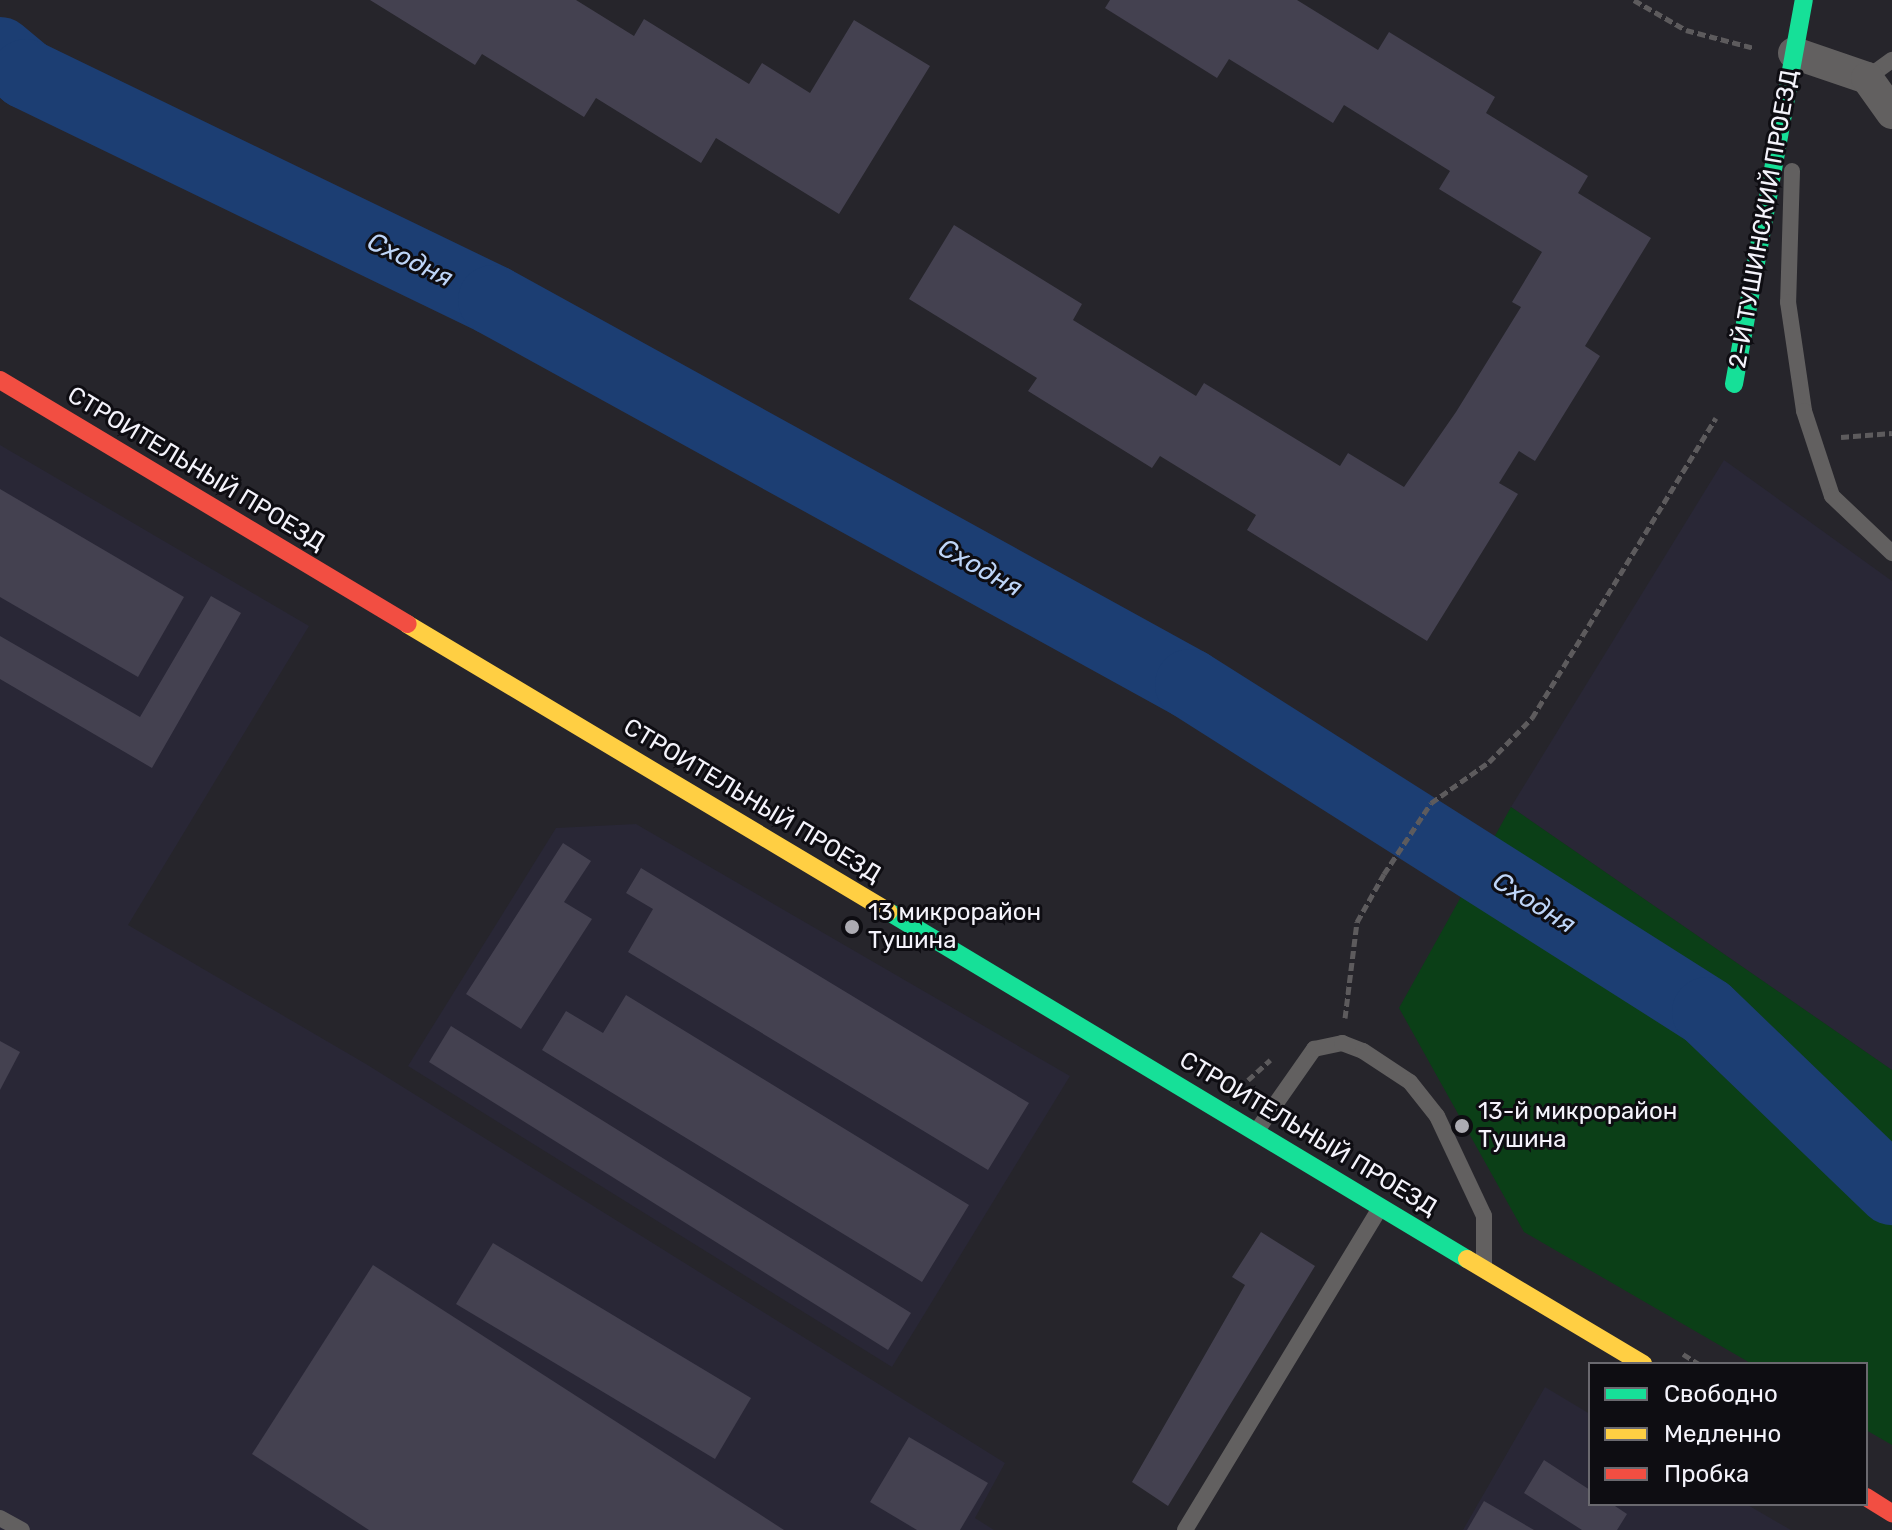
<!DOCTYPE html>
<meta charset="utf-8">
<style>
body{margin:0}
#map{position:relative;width:1892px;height:1530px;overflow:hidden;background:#26252b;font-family:Rubik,sans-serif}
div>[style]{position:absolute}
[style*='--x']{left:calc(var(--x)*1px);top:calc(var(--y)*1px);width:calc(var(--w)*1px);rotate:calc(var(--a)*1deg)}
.built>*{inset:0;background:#292736}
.green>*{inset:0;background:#0b3f17}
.river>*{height:70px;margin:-35px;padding:0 35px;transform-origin:35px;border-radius:35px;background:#1c3e73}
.building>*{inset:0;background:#444150}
.path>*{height:5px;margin-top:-2.5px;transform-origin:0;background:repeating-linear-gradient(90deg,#5d5b5d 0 8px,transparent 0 12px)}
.lane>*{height:16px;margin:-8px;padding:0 8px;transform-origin:8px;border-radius:8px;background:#626060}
.street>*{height:32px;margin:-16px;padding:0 16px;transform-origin:16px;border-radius:16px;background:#626060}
.fast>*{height:18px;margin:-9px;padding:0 9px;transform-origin:9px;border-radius:9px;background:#16e098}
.slow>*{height:18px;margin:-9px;padding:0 9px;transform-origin:9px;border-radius:9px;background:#ffcf43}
.jam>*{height:18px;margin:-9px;padding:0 9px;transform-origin:9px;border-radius:9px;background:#f24e42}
.dots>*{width:22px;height:22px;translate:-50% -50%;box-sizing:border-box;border:4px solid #0e0d12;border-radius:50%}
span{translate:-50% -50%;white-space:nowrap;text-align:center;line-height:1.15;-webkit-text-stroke:6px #0e0d12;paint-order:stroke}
.street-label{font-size:24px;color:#f4f3fb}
.poi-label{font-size:24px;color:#f4f3fb}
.left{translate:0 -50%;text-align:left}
.water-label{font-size:26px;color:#bed5f8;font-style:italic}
.legend{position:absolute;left:1588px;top:1362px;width:280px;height:144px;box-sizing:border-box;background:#0e0d12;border:2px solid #6a696f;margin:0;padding:10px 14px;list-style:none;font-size:24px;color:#f4f3fb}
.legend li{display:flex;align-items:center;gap:16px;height:40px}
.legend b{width:40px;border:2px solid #6a696f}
</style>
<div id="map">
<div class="built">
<div style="clip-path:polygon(0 445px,309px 626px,128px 925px,366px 1064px,1005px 1463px,975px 1518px,994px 1530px,0 1530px)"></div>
<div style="clip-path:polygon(1724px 460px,1892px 581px,1892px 1070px,1511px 807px)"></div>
<div style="clip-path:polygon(636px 824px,1070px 1076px,892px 1367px,408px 1066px,556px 828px)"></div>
<div style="clip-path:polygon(1545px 1387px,1590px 1414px,1590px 1504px,1746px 1504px,1791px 1530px,1463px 1530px)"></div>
</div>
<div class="green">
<div style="clip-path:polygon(1511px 807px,1892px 1070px,1892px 1445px,1866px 1430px,1866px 1364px,1752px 1364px,1524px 1232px,1399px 1008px)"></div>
</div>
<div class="river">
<div style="--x:0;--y:52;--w:34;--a:40"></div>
<div style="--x:26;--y:74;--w:519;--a:25.82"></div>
<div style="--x:493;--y:300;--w:796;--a:28.85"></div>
<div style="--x:1190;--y:684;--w:612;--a:32.39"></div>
<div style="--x:1707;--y:1012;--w:257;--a:43.9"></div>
</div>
<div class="building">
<div style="clip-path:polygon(370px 0,576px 0,634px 36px,644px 19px,749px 84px,762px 63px,810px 93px,854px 20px,930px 66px,839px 214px,716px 138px,701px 163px,596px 98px,584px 117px,482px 54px,475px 65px)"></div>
<div style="clip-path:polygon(1110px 0,1297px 0,1378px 50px,1389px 32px,1495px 97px,1486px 113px,1588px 176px,1578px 193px,1651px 238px,1585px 346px,1600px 356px,1535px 461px,1519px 451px,1499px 483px,1518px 494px,1427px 641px,1247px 530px,1256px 515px,1160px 456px,1152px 468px,1028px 391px,1037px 378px,909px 299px,954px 225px,1082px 304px,1073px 320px,1196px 396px,1204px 383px,1340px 466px,1348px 453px,1404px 487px,1456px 412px,1521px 307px,1512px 302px,1542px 252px,1439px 189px,1450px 171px,1344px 105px,1333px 123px,1229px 59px,1217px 78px,1105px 8px)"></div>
<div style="clip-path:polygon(0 489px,184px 597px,138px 677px,0 597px)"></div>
<div style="clip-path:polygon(211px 596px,241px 613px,152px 768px,0 679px,0 636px,140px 717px)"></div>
<div style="clip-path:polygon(563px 843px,591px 861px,564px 902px,592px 919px,521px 1029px,466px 994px)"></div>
<div style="clip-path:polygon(641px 868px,1029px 1103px,988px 1170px,628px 952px,653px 909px,626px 893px)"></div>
<div style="clip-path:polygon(626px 995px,969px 1205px,922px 1282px,542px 1050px,566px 1011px,603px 1033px)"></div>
<div style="clip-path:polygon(451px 1026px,911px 1313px,888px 1350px,429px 1062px)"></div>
<div style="clip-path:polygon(0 1041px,20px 1052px,0 1090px)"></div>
<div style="clip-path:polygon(1261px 1232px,1315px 1266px,1168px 1506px,1132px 1482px,1245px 1285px,1232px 1277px)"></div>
<div style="clip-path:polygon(493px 1243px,751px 1398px,715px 1459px,456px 1304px)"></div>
<div style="clip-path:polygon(373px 1265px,784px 1530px,369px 1530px,252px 1454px)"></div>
<div style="clip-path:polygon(909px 1437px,988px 1483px,960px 1530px,917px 1530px,870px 1502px)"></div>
<div style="clip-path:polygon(1544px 1460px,1590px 1490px,1590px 1504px,1612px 1504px,1627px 1514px,1617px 1530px,1582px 1530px,1524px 1493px)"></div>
<div style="clip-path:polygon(1484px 1501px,1534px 1530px,1467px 1530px)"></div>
</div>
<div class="path">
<div style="--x:1634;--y:0;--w:60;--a:30"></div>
<div style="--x:1686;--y:30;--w:70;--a:14.8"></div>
<div style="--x:1841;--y:437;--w:51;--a:-4.5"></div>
<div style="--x:1345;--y:1018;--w:97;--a:-82.9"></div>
<div style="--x:1357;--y:922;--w:55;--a:-60.6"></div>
<div style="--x:1384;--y:874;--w:85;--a:-56.5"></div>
<div style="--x:1431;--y:803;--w:71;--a:-35.3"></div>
<div style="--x:1489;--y:762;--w:62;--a:-45.7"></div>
<div style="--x:1532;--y:718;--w:352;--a:-58.5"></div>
<div style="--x:1248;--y:1080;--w:30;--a:-42"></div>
<div style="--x:1683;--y:1354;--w:19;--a:32"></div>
</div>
<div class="lane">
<div style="--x:1867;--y:78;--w:31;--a:-36"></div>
<div style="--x:1792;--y:171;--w:131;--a:91.7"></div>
<div style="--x:1788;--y:302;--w:110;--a:81.6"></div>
<div style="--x:1804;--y:411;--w:89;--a:71.8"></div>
<div style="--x:1832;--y:496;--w:83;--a:43.5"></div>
<div style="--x:1258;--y:1129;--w:98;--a:-55"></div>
<div style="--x:1314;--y:1049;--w:29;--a:-12"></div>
<div style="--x:1342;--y:1043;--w:22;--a:21"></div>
<div style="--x:1363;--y:1051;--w:56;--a:33.4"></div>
<div style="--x:1410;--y:1082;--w:43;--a:51.5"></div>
<div style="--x:1437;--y:1116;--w:110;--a:64.8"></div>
<div style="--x:1484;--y:1216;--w:49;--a:90"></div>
<div style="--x:0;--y:1518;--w:25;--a:29"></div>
<div style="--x:1185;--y:1530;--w:376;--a:-58.8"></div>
</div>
<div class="street">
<div style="--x:1794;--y:53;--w:77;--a:18.9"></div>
<div style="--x:1867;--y:78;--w:43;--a:54.5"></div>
</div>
<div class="fast">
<div style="--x:1734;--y:384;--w:390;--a:-79.7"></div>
<div style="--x:889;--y:912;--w:674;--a:30.98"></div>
</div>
<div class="slow">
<div style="--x:407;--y:624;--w:561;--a:30.86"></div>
<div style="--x:1467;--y:1259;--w:205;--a:30.8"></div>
</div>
<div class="jam">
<div style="--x:0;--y:380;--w:475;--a:30.9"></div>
<div style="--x:1866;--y:1497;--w:31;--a:32"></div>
</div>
<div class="dots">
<div style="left:852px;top:927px;background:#acabb2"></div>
<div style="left:1462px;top:1126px;background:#acabb2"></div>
</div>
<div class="street-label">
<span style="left:1764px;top:219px;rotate:-80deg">2-Й ТУШИНСКИЙ ПРОЕЗД</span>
<span style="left:196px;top:469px;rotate:31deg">СТРОИТЕЛЬНЫЙ ПРОЕЗД</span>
<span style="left:752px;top:801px;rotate:31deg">СТРОИТЕЛЬНЫЙ ПРОЕЗД</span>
<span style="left:1308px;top:1134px;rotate:31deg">СТРОИТЕЛЬНЫЙ ПРОЕЗД</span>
</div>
<div class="poi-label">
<span class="left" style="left:868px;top:927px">13 микрорайон<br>Тушина</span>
<span class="left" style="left:1478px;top:1126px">13-й микрорайон<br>Тушина</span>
</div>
<div class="water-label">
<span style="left:410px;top:260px;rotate:26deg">Сходня</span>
<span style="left:980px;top:568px;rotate:29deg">Сходня</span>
<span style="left:1534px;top:903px;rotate:32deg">Сходня</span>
</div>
<ul class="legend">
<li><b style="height:10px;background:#16e098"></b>Свободно</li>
<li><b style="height:10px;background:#ffcf43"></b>Медленно</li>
<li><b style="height:10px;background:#f24e42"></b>Пробка</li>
</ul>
</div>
